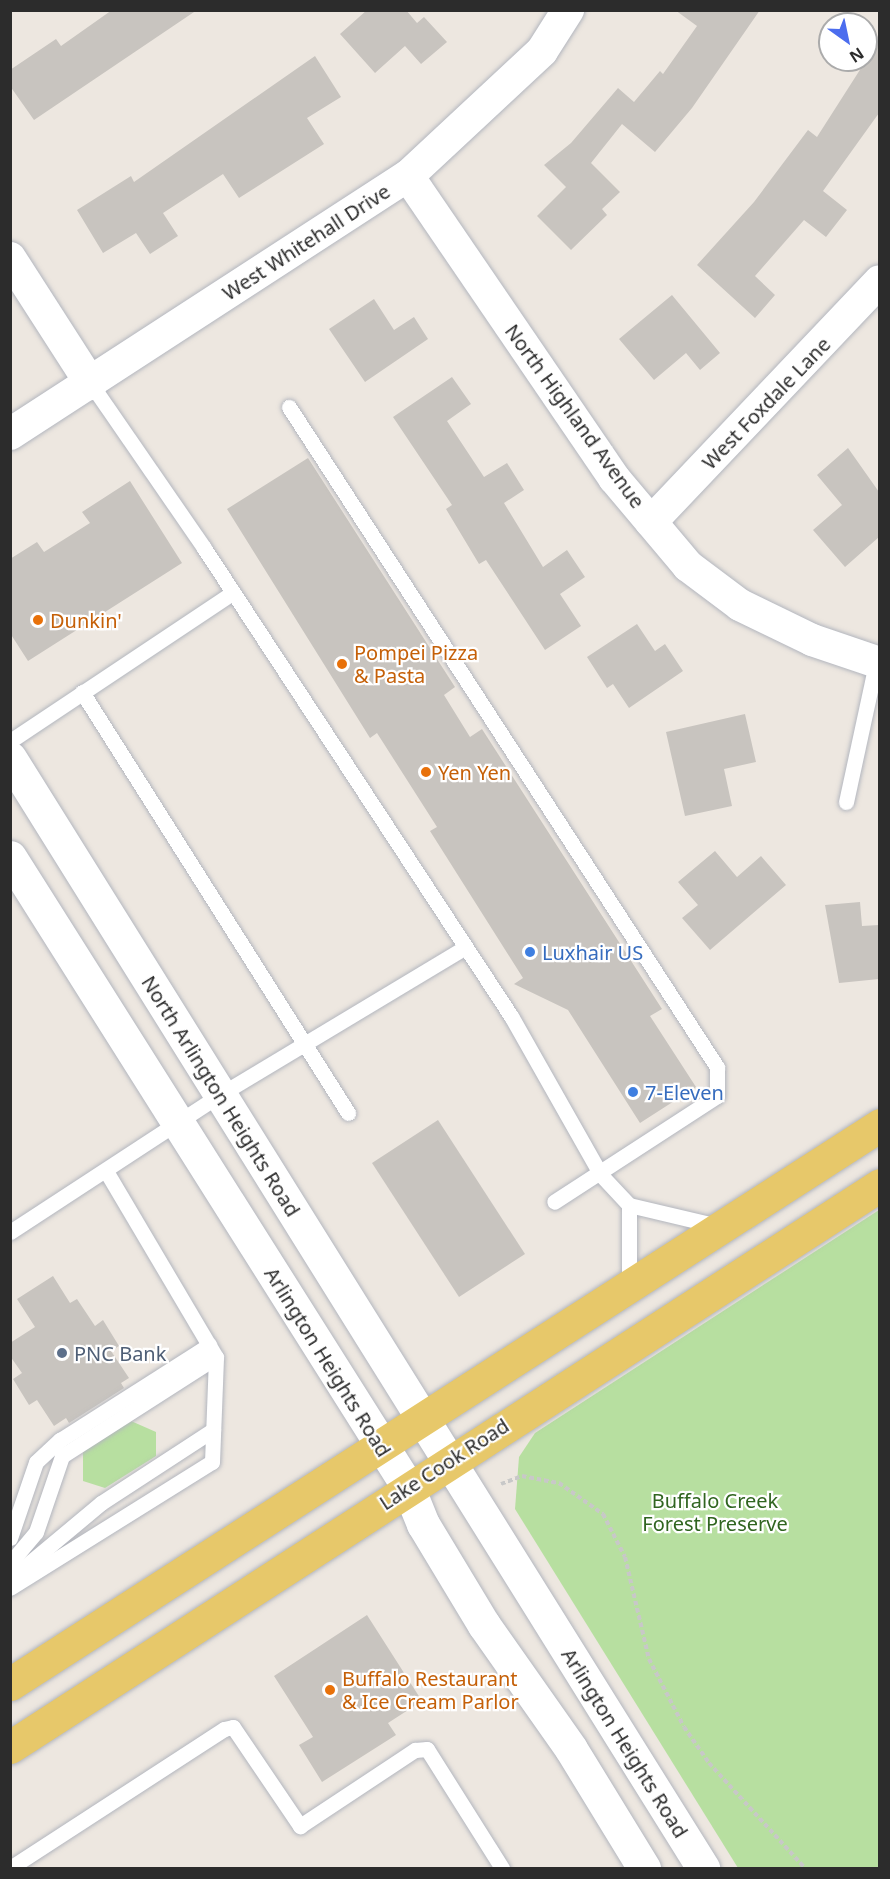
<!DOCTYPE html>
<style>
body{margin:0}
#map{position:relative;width:890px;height:1879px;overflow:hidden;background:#ede7e0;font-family:"Noto Sans",sans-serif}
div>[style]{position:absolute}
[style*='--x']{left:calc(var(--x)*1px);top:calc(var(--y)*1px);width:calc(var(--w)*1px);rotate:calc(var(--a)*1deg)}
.green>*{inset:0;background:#b7dfa0}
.building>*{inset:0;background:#c8c4bf}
.path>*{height:4px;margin-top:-2px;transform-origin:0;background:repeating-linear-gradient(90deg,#c8c8c8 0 4.5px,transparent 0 7.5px)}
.roads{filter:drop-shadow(0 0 2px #b3b6be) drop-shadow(0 0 2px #b3b6be)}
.lane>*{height:15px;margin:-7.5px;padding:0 7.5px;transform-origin:7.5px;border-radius:7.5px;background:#fff}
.street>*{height:32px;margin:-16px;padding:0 16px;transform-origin:16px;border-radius:16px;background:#fff}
.secondary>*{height:33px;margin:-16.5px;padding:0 16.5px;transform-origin:16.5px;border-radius:16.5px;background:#fff}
.primary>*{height:33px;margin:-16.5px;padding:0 16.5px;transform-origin:16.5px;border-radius:16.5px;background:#e7c86a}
.dots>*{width:16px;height:16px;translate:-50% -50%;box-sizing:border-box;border:3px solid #fff;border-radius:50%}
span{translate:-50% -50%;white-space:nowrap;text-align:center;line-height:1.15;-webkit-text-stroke:4.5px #fff;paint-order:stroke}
.street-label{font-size:20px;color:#2c2c2c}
.food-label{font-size:20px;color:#c56008}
.left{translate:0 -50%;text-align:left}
.shop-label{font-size:20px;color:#366cbe}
.service-label{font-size:20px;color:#4e5e75}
.park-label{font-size:20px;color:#306520}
.frame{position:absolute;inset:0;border:12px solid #2c2c2c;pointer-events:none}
.north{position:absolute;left:818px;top:12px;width:60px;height:60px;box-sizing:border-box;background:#fff;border:2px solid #ababab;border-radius:50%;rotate:147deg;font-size:16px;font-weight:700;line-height:24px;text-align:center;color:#2c2c2c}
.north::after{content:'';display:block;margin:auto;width:21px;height:27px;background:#4c6dee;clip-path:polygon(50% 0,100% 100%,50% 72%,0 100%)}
</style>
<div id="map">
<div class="green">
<div style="clip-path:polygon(879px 1210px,879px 1868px,738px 1868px,515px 1509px,519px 1457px,535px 1433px)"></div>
<div style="clip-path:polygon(131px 1421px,156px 1432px,156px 1456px,105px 1488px,83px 1481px,83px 1452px)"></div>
</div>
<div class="building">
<div style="clip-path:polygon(112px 10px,197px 10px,34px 120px,10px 86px,10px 70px,56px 39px,61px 46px)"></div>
<div style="clip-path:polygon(367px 10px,406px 10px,417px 23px,424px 17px,447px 42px,421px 64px,405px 46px,375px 73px,340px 34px)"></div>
<div style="clip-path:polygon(675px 10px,760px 10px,692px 108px,655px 152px,622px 124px,591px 163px,620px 192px,602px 209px,607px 215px,571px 250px,537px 216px,566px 187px,544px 165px,571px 143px,618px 88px,634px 102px,660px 71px,663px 74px,697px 26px)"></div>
<div style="clip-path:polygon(879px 40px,879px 113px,823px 191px,847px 210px,826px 237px,804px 220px,755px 276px,775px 295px,755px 318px,697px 265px,754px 202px,808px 130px,817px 137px)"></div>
<div style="clip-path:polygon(315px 56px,341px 97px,307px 118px,324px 144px,239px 198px,223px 174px,163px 213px,178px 236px,150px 254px,136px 233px,103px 253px,77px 210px,131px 176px,134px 182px)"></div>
<div style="clip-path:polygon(672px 295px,720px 353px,700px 370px,686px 353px,654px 380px,619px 339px)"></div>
<div style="clip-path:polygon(374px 299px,394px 330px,414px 317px,428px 339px,365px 382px,329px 329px)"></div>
<div style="clip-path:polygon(452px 377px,471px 404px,447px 421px,484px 477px,507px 463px,524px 490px,504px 503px,543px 567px,567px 550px,585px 577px,560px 594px,581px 626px,545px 650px,486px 560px,479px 564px,446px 509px,452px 505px,393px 417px)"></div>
<div style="clip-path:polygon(848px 448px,879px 492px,879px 537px,845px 567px,813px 530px,842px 505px,817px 475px)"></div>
<div style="clip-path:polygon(308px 458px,455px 687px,444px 695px,470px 737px,482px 729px,662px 1009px,650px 1016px,696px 1087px,640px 1123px,568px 1010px,514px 984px,523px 978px,430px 831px,437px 827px,377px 733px,370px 738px,227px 509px)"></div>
<div style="clip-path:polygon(130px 481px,182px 563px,28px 661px,10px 633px,10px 559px,37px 542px,44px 552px,90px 523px,82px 512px)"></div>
<div style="clip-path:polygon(637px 624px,655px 651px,665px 644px,683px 671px,629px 708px,613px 684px,607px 688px,587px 657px)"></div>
<div style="clip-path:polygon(745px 714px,756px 762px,724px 769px,732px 806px,685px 816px,666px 732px)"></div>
<div style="clip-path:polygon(715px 851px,737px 877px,761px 856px,786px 885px,710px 950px,682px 918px,698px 905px,678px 882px)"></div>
<div style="clip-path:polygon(860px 902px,862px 926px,879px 925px,879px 979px,839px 983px,825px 905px)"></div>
<div style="clip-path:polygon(438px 1120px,525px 1254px,459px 1297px,372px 1163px)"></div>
<div style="clip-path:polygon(53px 1276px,70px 1303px,77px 1299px,95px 1326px,103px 1320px,119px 1346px,111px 1351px,129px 1378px,121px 1383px,124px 1388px,69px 1423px,66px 1418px,54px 1426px,37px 1400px,29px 1405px,13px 1379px,22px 1373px,10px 1356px,10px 1343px,35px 1327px,17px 1299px)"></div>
<div style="clip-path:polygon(367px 1615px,422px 1701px,388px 1723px,396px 1735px,322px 1782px,299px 1745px,313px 1737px,274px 1676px)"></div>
</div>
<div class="path">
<div style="--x:501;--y:1484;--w:22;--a:-21"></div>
<div style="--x:522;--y:1476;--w:38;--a:11"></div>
<div style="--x:559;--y:1483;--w:54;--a:35.2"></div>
<div style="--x:603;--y:1514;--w:48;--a:62.9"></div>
<div style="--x:625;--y:1557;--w:105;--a:76.8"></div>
<div style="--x:649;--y:1659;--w:76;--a:62.8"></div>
<div style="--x:684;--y:1727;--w:44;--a:55.2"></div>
<div style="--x:709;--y:1763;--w:142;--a:47.6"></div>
</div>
<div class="roads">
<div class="lane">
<div style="--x:91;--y:384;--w:199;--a:55.4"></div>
<div style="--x:204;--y:548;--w:560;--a:56.74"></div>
<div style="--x:511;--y:1016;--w:183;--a:60.5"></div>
<div style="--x:601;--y:1175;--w:41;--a:47"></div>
<div style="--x:629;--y:1205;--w:91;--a:13.3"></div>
<div style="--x:289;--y:407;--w:787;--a:57.04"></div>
<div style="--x:717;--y:1067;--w:29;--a:90"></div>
<div style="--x:717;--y:1096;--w:194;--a:147"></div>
<div style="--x:82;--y:692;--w:498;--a:57.7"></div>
<div style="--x:10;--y:741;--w:268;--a:-33.7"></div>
<div style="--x:846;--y:802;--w:142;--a:-77.8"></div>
<div style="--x:629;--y:1205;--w:81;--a:90"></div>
<div style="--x:10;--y:1232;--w:252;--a:-33.2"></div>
<div style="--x:221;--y:1094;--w:283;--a:-31"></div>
<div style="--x:10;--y:1538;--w:80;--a:-71.1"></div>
<div style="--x:36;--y:1462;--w:33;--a:-43"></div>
<div style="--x:60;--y:1440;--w:177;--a:-32.5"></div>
<div style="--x:10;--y:1563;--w:40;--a:-50"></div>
<div style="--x:36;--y:1532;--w:80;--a:-71.1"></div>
<div style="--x:62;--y:1456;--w:183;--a:-32.7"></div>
<div style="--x:10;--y:1579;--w:119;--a:-39.9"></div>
<div style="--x:101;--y:1503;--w:134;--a:-33.1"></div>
<div style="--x:10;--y:1588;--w:238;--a:-32"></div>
<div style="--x:212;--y:1462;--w:105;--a:-87.8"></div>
<div style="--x:216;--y:1357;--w:216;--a:-120.6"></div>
<div style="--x:10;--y:1868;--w:255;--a:-33"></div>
<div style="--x:224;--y:1729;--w:9;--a:-13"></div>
<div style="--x:233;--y:1727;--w:120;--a:55.9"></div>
<div style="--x:300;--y:1826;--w:138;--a:-33.5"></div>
<div style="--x:415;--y:1750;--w:12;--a:-5"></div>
<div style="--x:427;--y:1749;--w:141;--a:57.8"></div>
</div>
<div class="street">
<div style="--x:408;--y:176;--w:366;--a:55.7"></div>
<div style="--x:614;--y:478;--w:115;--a:49.9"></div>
<div style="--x:688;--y:566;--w:65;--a:36.9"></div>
<div style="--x:740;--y:605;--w:80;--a:25.9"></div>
<div style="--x:812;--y:640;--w:72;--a:18.7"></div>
<div style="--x:10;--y:258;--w:150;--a:57.3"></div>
<div style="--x:10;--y:434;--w:474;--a:-33"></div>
<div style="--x:408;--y:176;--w:183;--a:-43"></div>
<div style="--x:542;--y:51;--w:49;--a:-57.6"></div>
<div style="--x:651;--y:522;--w:332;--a:-46.5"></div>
</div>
<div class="secondary">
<div style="--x:10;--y:758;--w:1309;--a:58.02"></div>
<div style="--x:10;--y:857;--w:745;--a:57.72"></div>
<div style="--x:408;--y:1487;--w:40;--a:68"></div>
<div style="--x:423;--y:1524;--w:118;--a:58.9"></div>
<div style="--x:484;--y:1625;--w:151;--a:54.9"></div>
<div style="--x:571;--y:1749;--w:140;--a:58.5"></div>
</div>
<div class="primary">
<div style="--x:10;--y:1684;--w:1034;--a:-32.72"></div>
<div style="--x:10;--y:1747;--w:1036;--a:-32.86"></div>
</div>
</div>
<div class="dots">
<div style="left:38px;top:620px;background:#e8710a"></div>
<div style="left:342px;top:664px;background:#e8710a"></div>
<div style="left:426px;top:772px;background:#e8710a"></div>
<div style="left:530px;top:952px;background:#3f7fe0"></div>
<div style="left:633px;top:1092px;background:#3f7fe0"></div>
<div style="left:62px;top:1353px;background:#5c6f8a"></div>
<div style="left:330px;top:1690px;background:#e8710a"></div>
</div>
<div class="street-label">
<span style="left:306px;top:242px;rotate:-33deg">West Whitehall Drive</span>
<span style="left:766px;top:403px;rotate:-46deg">West Foxdale Lane</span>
<span style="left:575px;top:416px;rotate:54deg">North Highland Avenue</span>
<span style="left:221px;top:1096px;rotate:58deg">North Arlington Heights Road</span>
<span style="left:328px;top:1362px;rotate:58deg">Arlington Heights Road</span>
<span style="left:444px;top:1464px;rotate:-33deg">Lake Cook Road</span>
<span style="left:625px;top:1743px;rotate:58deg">Arlington Heights Road</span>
</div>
<div class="food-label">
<span class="left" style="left:50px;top:620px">Dunkin'</span>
<span class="left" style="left:354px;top:664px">Pompei Pizza<br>&amp; Pasta</span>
<span class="left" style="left:438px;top:772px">Yen Yen</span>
<span class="left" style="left:342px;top:1690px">Buffalo Restaurant<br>&amp; Ice Cream Parlor</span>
</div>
<div class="shop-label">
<span class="left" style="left:542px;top:952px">Luxhair US</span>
<span class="left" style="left:645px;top:1092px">7-Eleven</span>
</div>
<div class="service-label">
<span class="left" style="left:74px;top:1353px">PNC Bank</span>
</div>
<div class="park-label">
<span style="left:715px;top:1512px">Buffalo Creek<br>Forest Preserve</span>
</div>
<div class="frame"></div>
<div class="north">N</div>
</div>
